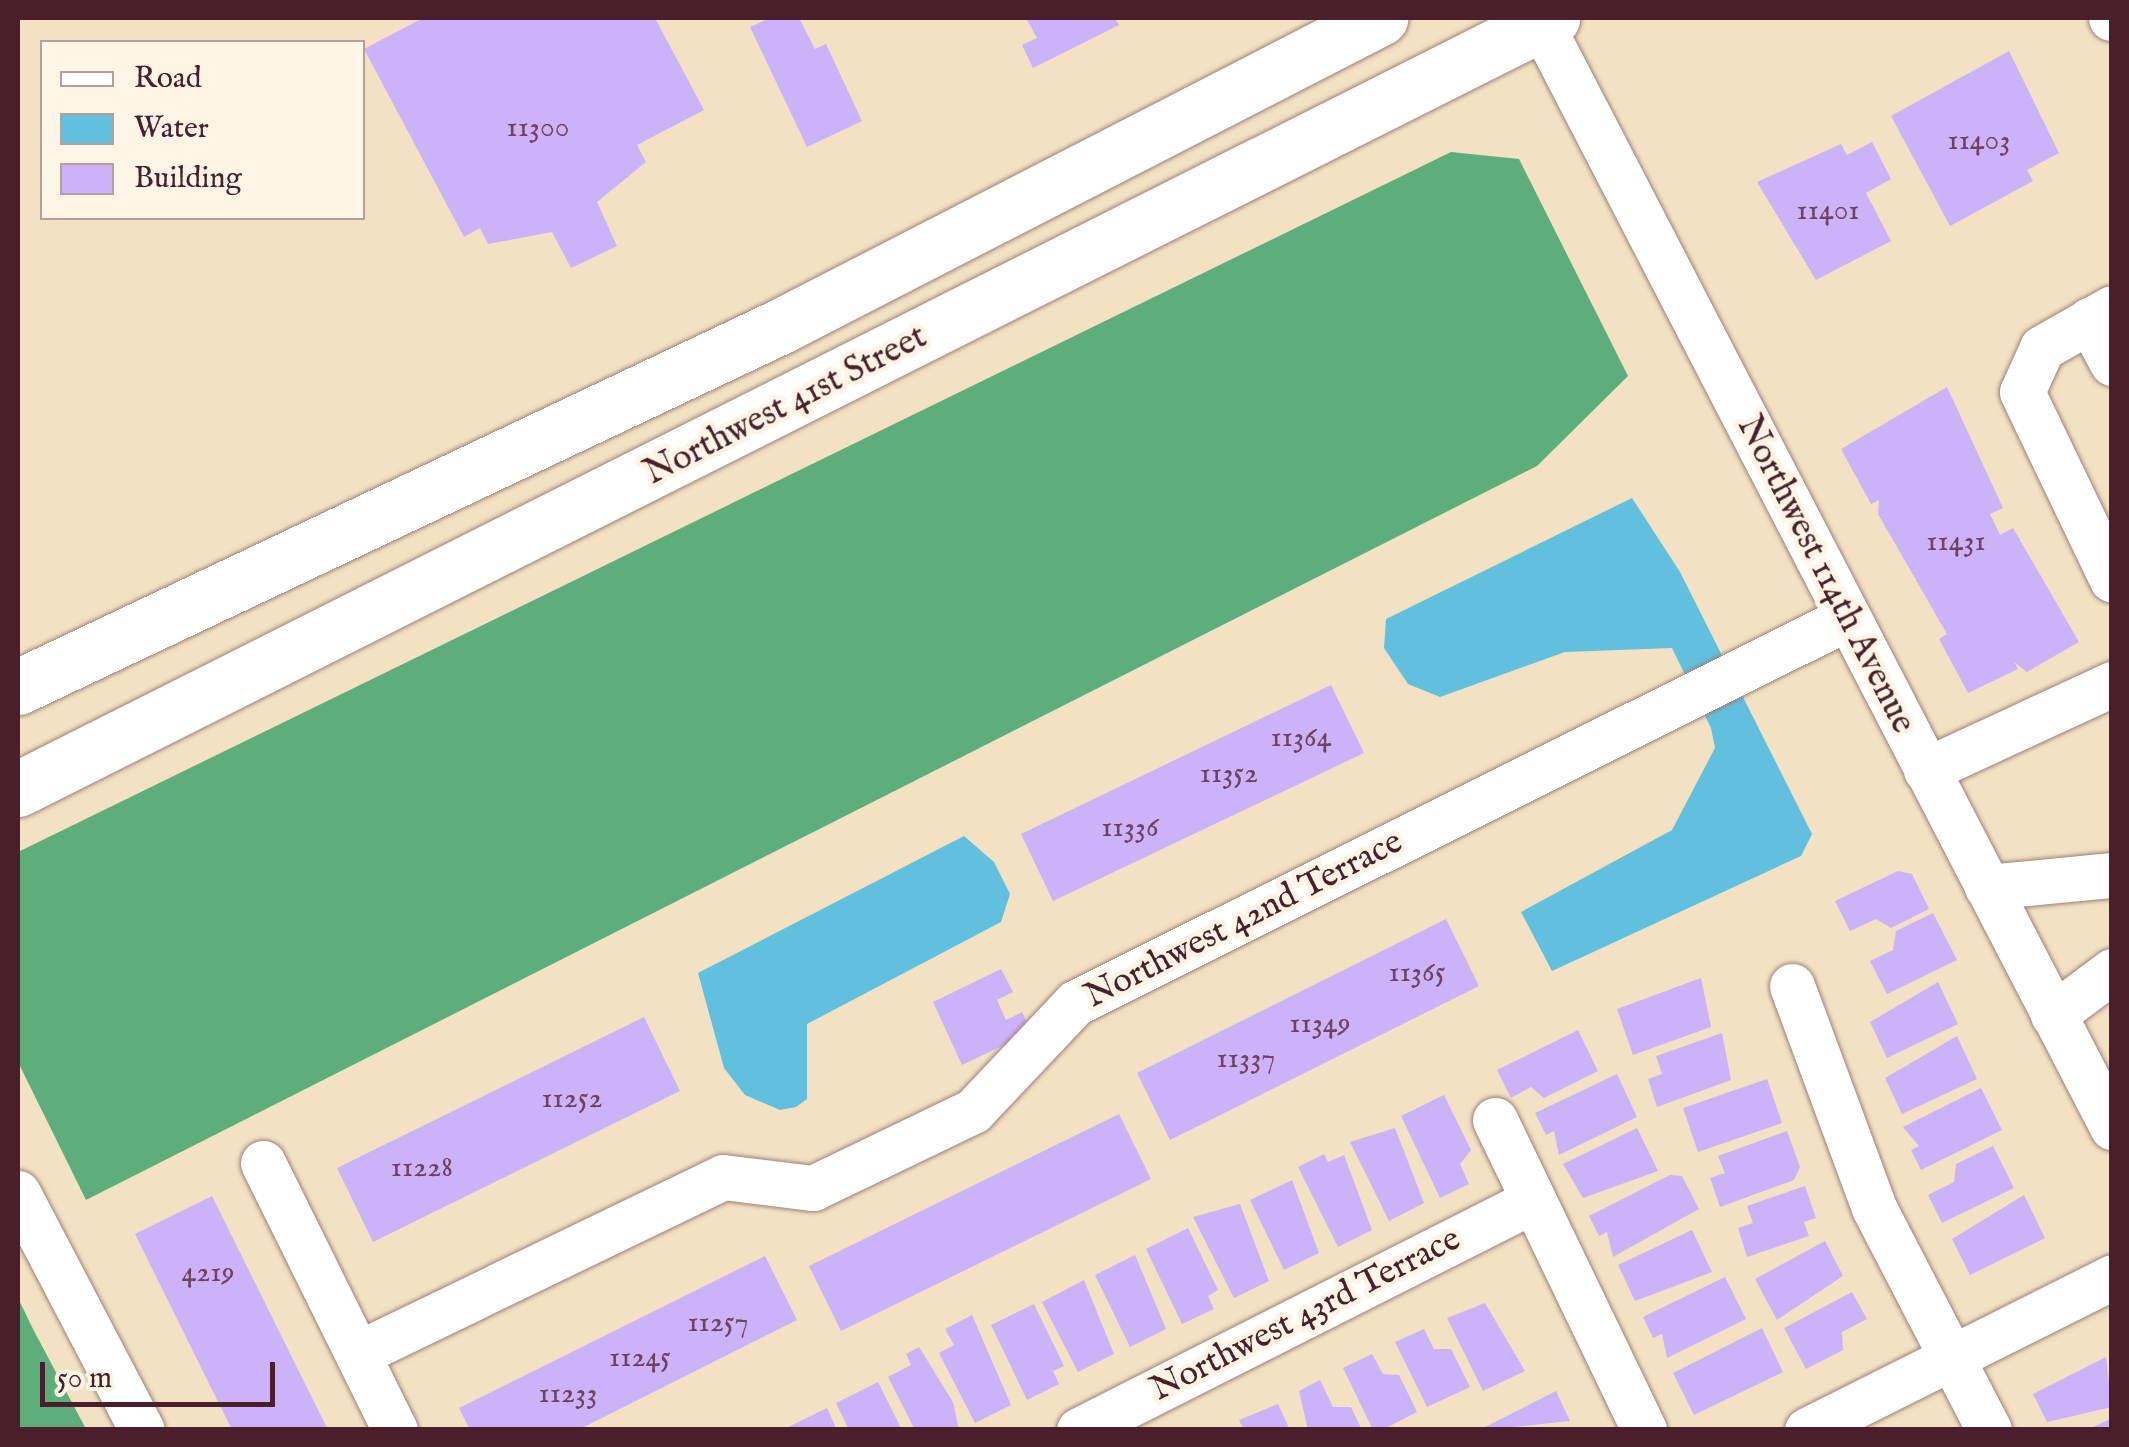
<!DOCTYPE html>
<style>
body{margin:0}
#map{position:relative;width:2129px;height:1447px;overflow:hidden;background:#f2e1c3;font-family:"IM FELL English",serif}
div>[style]{position:absolute}
[style*='--x']{left:calc(var(--x)*1px);top:calc(var(--y)*1px);width:calc(var(--w)*1px);rotate:calc(var(--a)*1deg)}
.forest>*{inset:0;background:#5dae7a}
.water>*{inset:0;background:#60c0de}
.building>*{inset:0;background:#cdb2fa}
.roads{filter:drop-shadow(0 0 2px #9e8077) drop-shadow(0 0 2px #9e8077)}
.minor>*{height:45px;margin:-22.5px;padding:0 22.5px;transform-origin:22.5px;border-radius:22.5px;background:#fff}
.major>*{height:55px;margin:-27.5px;padding:0 27.5px;transform-origin:27.5px;border-radius:27.5px;background:#fff}
span{translate:-50% -50%;white-space:nowrap;text-align:center;line-height:1.15;-webkit-text-stroke:10px #fcf5e5;paint-order:stroke}
.number-label{font-size:30px;color:#6b445f}
.number-label span{-webkit-text-stroke-width:0}
.street-label{font-size:35px;color:#4a1f2b}
.frame{position:absolute;inset:0;border:20px solid #4a1f2b;pointer-events:none}
.legend{position:absolute;left:40px;top:40px;width:325px;height:180px;box-sizing:border-box;background:#fcf5e5;border:2px solid #b59f9b;margin:0;padding:12px 18px;list-style:none;font-size:30px;color:#4a1f2b}
.legend li{display:flex;align-items:center;gap:20px;height:50px}
.legend b{width:50px;border:2px solid #b59f9b}
.scale{position:absolute;left:40px;top:1362px;width:235px;height:45px;box-sizing:border-box;border:5px solid #4a1f2b;border-top:0;padding-left:12px;font-size:30px;line-height:35px;white-space:nowrap;color:#4a1f2b;-webkit-text-stroke:8px #fcf5e5;paint-order:stroke}
</style>
<div id="map">
<div class="forest">
<div style="clip-path:polygon(1451px 152px,1519px 159px,1628px 376px,1537px 466px,86px 1200px,18px 1062px,18px 852px)"></div>
<div style="clip-path:polygon(18px 1298px,33px 1329px,86px 1429px,18px 1429px)"></div>
</div>
<div class="water">
<div style="clip-path:polygon(1632px 498px,1680px 572px,1812px 834px,1801px 856px,1552px 971px,1521px 912px,1672px 830px,1715px 748px,1711px 728px,1672px 648px,1565px 652px,1440px 697px,1408px 684px,1384px 648px,1386px 619px)"></div>
<div style="clip-path:polygon(964px 836px,994px 862px,1010px 894px,1001px 922px,807px 1024px,807px 1099px,796px 1107px,780px 1110px,745px 1095px,724px 1068px,698px 973px)"></div>
</div>
<div class="building">
<div style="clip-path:polygon(423px 18px,655px 18px,704px 110px,637px 145px,646px 162px,597px 202px,617px 246px,571px 268px,552px 232px,488px 244px,480px 228px,464px 237px,364px 49px)"></div>
<div style="clip-path:polygon(770px 18px,799px 18px,815px 49px,826px 44px,862px 121px,807px 147px,750px 27px)"></div>
<div style="clip-path:polygon(1026px 18px,1115px 18px,1119px 25px,1033px 68px,1022px 45px,1037px 38px)"></div>
<div style="clip-path:polygon(2009px 51px,2059px 153px,2027px 170px,2033px 181px,1950px 226px,1891px 116px)"></div>
<div style="clip-path:polygon(1872px 142px,1891px 179px,1866px 193px,1891px 241px,1816px 280px,1757px 182px,1841px 144px,1847px 155px)"></div>
<div style="clip-path:polygon(1947px 387px,2003px 508px,1990px 514px,2000px 535px,2013px 528px,2079px 642px,2027px 672px,2014px 662px,2018px 669px,1968px 693px,1939px 639px,1947px 634px,1878px 514px,1879px 500px,1871px 504px,1841px 449px)"></div>
<div style="clip-path:polygon(1331px 685px,1364px 753px,1053px 901px,1021px 834px)"></div>
<div style="clip-path:polygon(1898px 871px,1912px 874px,1929px 909px,1891px 928px,1876px 919px,1850px 931px,1835px 901px)"></div>
<div style="clip-path:polygon(1933px 913px,1957px 960px,1887px 994px,1870px 961px,1893px 950px,1896px 931px)"></div>
<div style="clip-path:polygon(1446px 919px,1479px 986px,1170px 1140px,1137px 1073px)"></div>
<div style="clip-path:polygon(1001px 969px,1013px 992px,997px 1000px,1006px 1020px,1022px 1012px,1032px 1032px,962px 1065px,933px 1002px)"></div>
<div style="clip-path:polygon(1701px 978px,1711px 1027px,1633px 1055px,1617px 1009px)"></div>
<div style="clip-path:polygon(1938px 982px,1958px 1024px,1887px 1058px,1870px 1022px)"></div>
<div style="clip-path:polygon(644px 1017px,680px 1091px,373px 1242px,337px 1168px)"></div>
<div style="clip-path:polygon(1578px 1030px,1598px 1071px,1544px 1098px,1531px 1087px,1511px 1098px,1497px 1070px)"></div>
<div style="clip-path:polygon(1722px 1033px,1731px 1080px,1657px 1107px,1648px 1079px,1662px 1074px,1656px 1056px)"></div>
<div style="clip-path:polygon(1957px 1036px,1977px 1079px,1902px 1114px,1885px 1078px)"></div>
<div style="clip-path:polygon(1617px 1074px,1637px 1117px,1559px 1155px,1554px 1131px,1546px 1135px,1535px 1113px)"></div>
<div style="clip-path:polygon(1767px 1079px,1782px 1123px,1698px 1152px,1683px 1108px)"></div>
<div style="clip-path:polygon(1981px 1088px,2002px 1130px,1921px 1170px,1911px 1150px,1919px 1146px,1903px 1127px)"></div>
<div style="clip-path:polygon(1444px 1095px,1471px 1150px,1460px 1164px,1469px 1184px,1440px 1198px,1401px 1116px)"></div>
<div style="clip-path:polygon(1119px 1114px,1151px 1179px,841px 1331px,809px 1266px)"></div>
<div style="clip-path:polygon(1395px 1128px,1424px 1203px,1389px 1221px,1350px 1142px)"></div>
<div style="clip-path:polygon(1637px 1128px,1658px 1171px,1583px 1198px,1563px 1164px)"></div>
<div style="clip-path:polygon(1787px 1131px,1800px 1167px,1794px 1180px,1720px 1207px,1710px 1178px,1725px 1173px,1718px 1156px)"></div>
<div style="clip-path:polygon(1993px 1146px,2014px 1188px,1942px 1223px,1928px 1195px,1954px 1182px,1956px 1164px)"></div>
<div style="clip-path:polygon(1324px 1154px,1328px 1162px,1344px 1155px,1372px 1230px,1338px 1247px,1298px 1167px)"></div>
<div style="clip-path:polygon(1670px 1175px,1682px 1176px,1699px 1209px,1613px 1257px,1607px 1232px,1599px 1236px,1589px 1216px)"></div>
<div style="clip-path:polygon(1292px 1180px,1319px 1253px,1284px 1270px,1250px 1200px)"></div>
<div style="clip-path:polygon(1805px 1186px,1816px 1218px,1804px 1222px,1809px 1236px,1747px 1257px,1738px 1228px,1753px 1223px,1747px 1206px)"></div>
<div style="clip-path:polygon(2024px 1195px,2045px 1238px,1970px 1275px,1952px 1239px)"></div>
<div style="clip-path:polygon(212px 1196px,328px 1430px,232px 1430px,135px 1234px)"></div>
<div style="clip-path:polygon(1240px 1204px,1269px 1281px,1234px 1298px,1193px 1217px)"></div>
<div style="clip-path:polygon(1188px 1228px,1218px 1290px,1208px 1296px,1214px 1309px,1182px 1324px,1146px 1249px)"></div>
<div style="clip-path:polygon(1692px 1230px,1712px 1272px,1635px 1301px,1618px 1265px)"></div>
<div style="clip-path:polygon(1825px 1241px,1843px 1276px,1777px 1320px,1755px 1279px)"></div>
<div style="clip-path:polygon(1135px 1255px,1166px 1329px,1130px 1347px,1095px 1275px)"></div>
<div style="clip-path:polygon(765px 1256px,797px 1320px,578px 1430px,470px 1430px,459px 1408px)"></div>
<div style="clip-path:polygon(1725px 1277px,1746px 1319px,1667px 1358px,1662px 1334px,1653px 1338px,1643px 1317px)"></div>
<div style="clip-path:polygon(1084px 1280px,1114px 1354px,1078px 1372px,1042px 1302px)"></div>
<div style="clip-path:polygon(1852px 1292px,1867px 1319px,1842px 1332px,1843px 1350px,1806px 1369px,1784px 1328px)"></div>
<div style="clip-path:polygon(1485px 1303px,1525px 1371px,1483px 1391px,1447px 1318px)"></div>
<div style="clip-path:polygon(1034px 1304px,1064px 1366px,1053px 1371px,1059px 1384px,1027px 1400px,991px 1325px)"></div>
<div style="clip-path:polygon(972px 1315px,1011px 1405px,975px 1423px,939px 1353px,954px 1345px,945px 1329px)"></div>
<div style="clip-path:polygon(1762px 1328px,1783px 1372px,1694px 1415px,1673px 1373px)"></div>
<div style="clip-path:polygon(1424px 1329px,1434px 1349px,1451px 1349px,1470px 1387px,1427px 1407px,1395px 1342px)"></div>
<div style="clip-path:polygon(919px 1347px,953px 1402px,959px 1430px,915px 1430px,888px 1377px,911px 1365px,906px 1354px)"></div>
<div style="clip-path:polygon(1372px 1354px,1383px 1374px,1399px 1375px,1417px 1412px,1382px 1430px,1373px 1430px,1343px 1368px)"></div>
<div style="clip-path:polygon(2106px 1357px,2112px 1407px,2047px 1422px,2033px 1394px)"></div>
<div style="clip-path:polygon(1320px 1380px,1333px 1407px,1351px 1407px,1362px 1430px,1308px 1430px,1299px 1391px)"></div>
<div style="clip-path:polygon(878px 1382px,901px 1428px,849px 1430px,836px 1403px)"></div>
<div style="clip-path:polygon(1556px 1391px,1570px 1421px,1486px 1430px,1485px 1427px)"></div>
<div style="clip-path:polygon(1278px 1404px,1290px 1430px,1244px 1430px,1239px 1420px)"></div>
<div style="clip-path:polygon(827px 1408px,837px 1430px,782px 1430px)"></div>
<div style="clip-path:polygon(2112px 1418px,2112px 1430px,2087px 1430px)"></div>
</div>
<div class="roads">
<div class="minor">
<div style="--x:1538;--y:18;--w:1249;--a:62.63"></div>
<div style="--x:2111;--y:18;--w:1;--a:0"></div>
<div style="--x:2112;--y:308;--w:81;--a:150.3"></div>
<div style="--x:2042;--y:348;--w:48;--a:114.4"></div>
<div style="--x:2022;--y:392;--w:208;--a:64.4"></div>
<div style="--x:2089;--y:320;--w:49;--a:61.9"></div>
<div style="--x:1926;--y:770;--w:205;--a:-24.8"></div>
<div style="--x:1987;--y:887;--w:126;--a:-5.5"></div>
<div style="--x:1792;--y:986;--w:237;--a:69.7"></div>
<div style="--x:1874;--y:1208;--w:250;--a:62.6"></div>
<div style="--x:2053;--y:1015;--w:74;--a:-36.7"></div>
<div style="--x:1495;--y:1120;--w:344;--a:64.3"></div>
<div style="--x:263;--y:1163;--w:298;--a:63.7"></div>
<div style="--x:18;--y:1193;--w:267;--a:62.4"></div>
<div style="--x:359;--y:1353;--w:404;--a:-25.8"></div>
<div style="--x:723;--y:1177;--w:91;--a:7"></div>
<div style="--x:813;--y:1188;--w:178;--a:-25.7"></div>
<div style="--x:973;--y:1111;--w:149;--a:-46.6"></div>
<div style="--x:1075;--y:1003;--w:863;--a:-26.51"></div>
<div style="--x:1079;--y:1430;--w:508;--a:-26.82"></div>
<div style="--x:1807;--y:1430;--w:341;--a:-26.6"></div>
</div>
<div class="major">
<div style="--x:18;--y:687;--w:844;--a:-25.32"></div>
<div style="--x:781;--y:326;--w:674;--a:-27.21"></div>
<div style="--x:18;--y:789;--w:1717;--a:-26.68"></div>
</div>
</div>
<div class="number-label">
<span style="left:538px;top:128px">11300</span>
<span style="left:1979px;top:141px">11403</span>
<span style="left:1828px;top:211px">11401</span>
<span style="left:1956px;top:542px">11431</span>
<span style="left:1301px;top:738px">11364</span>
<span style="left:1229px;top:774px">11352</span>
<span style="left:1130px;top:828px">11336</span>
<span style="left:1417px;top:973px">11365</span>
<span style="left:1320px;top:1024px">11349</span>
<span style="left:1246px;top:1059px">11337</span>
<span style="left:572px;top:1099px">11252</span>
<span style="left:422px;top:1168px">11228</span>
<span style="left:208px;top:1273px">4219</span>
<span style="left:718px;top:1323px">11257</span>
<span style="left:640px;top:1358px">11245</span>
<span style="left:568px;top:1394px">11233</span>
</div>
<div class="street-label">
<span style="left:786px;top:406px;rotate:-27deg">Northwest 41st Street</span>
<span style="left:1825px;top:575px;rotate:63deg">Northwest 114th Avenue</span>
<span style="left:1244px;top:920px;rotate:-27deg">Northwest 42nd Terrace</span>
<span style="left:1306px;top:1315px;rotate:-27deg">Northwest 43rd Terrace</span>
</div>
<div class="frame"></div>
<ul class="legend">
<li><b style="height:12px;background:#fff"></b>Road</li>
<li><b style="height:28px;background:#60c0de"></b>Water</li>
<li><b style="height:28px;background:#cdb2fa"></b>Building</li>
</ul>
<div class="scale">50 m</div>
</div>
